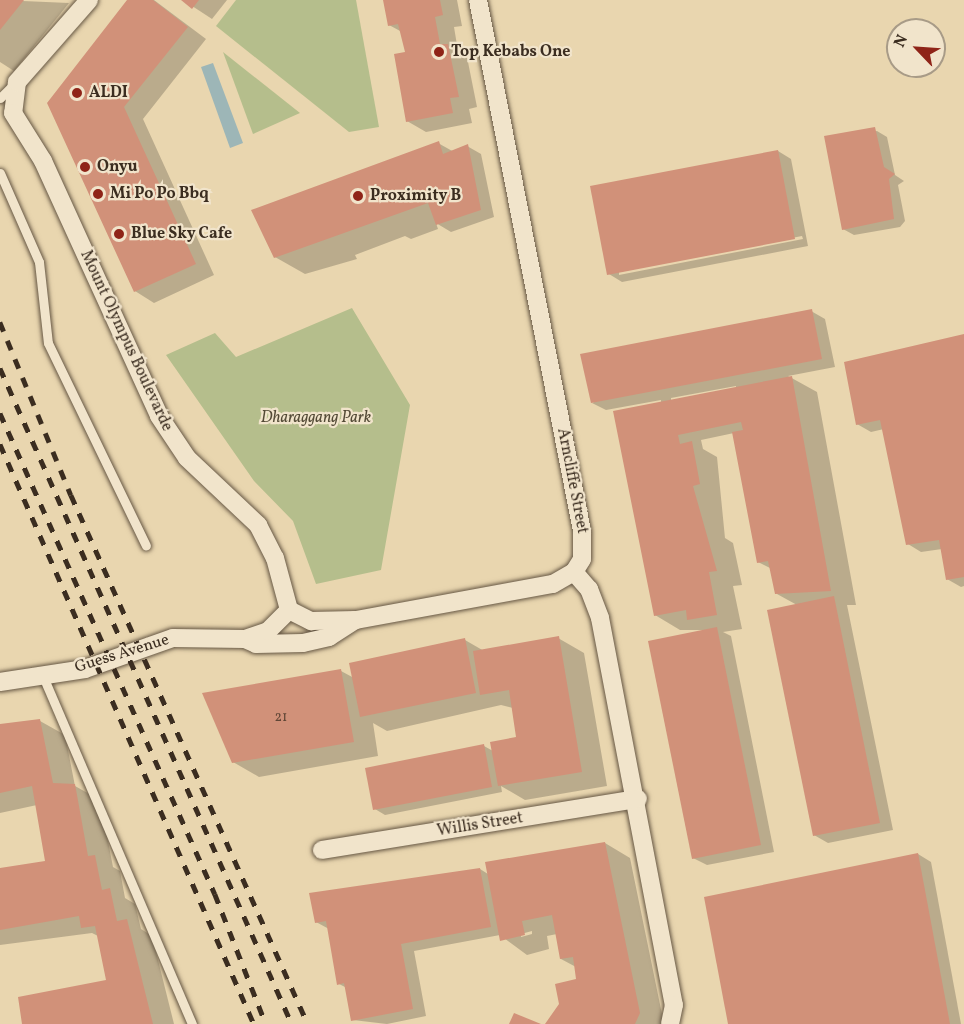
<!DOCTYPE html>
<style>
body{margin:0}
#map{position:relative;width:964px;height:1024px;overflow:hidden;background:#e9d6af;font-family:Vollkorn,serif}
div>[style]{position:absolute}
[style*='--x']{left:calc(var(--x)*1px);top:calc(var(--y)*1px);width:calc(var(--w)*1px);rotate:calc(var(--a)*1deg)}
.green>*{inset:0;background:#b5be8c}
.water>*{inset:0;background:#9db6b7}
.shadow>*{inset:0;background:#0003}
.building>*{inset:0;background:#d19179}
.roads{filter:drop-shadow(0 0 2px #665744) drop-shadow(0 0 2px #665744)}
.lane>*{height:9px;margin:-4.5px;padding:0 4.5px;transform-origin:4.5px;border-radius:4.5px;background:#f1e4cb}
.street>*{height:18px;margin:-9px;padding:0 9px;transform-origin:9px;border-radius:9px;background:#f1e4cb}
.rail>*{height:4.5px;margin-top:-2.25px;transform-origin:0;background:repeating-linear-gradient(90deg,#3b2d20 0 10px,transparent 0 20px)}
.dots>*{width:16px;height:16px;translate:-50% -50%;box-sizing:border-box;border:3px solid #f1e4cb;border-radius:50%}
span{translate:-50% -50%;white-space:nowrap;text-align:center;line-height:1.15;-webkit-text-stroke:4.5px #f1e4cb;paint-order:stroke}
.number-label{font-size:14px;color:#604636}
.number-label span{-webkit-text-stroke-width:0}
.poi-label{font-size:16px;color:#3b2d20;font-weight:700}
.left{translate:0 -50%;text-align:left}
.street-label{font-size:16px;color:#3b2d20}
.park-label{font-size:16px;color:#534a36;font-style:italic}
.north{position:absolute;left:886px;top:18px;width:60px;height:60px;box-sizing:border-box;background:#f1e4cb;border:2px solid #a89b87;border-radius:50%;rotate:295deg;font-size:16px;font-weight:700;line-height:24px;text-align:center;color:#3b2d20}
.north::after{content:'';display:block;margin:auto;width:21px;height:27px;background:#8f2418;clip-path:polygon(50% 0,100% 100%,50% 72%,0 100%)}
</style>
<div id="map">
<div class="green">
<div style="clip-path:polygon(236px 0,356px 0,379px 127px,349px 132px,216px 26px)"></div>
<div style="clip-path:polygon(223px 52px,300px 113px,253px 134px)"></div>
<div style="clip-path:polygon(352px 308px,410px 405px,381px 570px,316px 584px,293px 521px,254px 481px,166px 355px,215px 333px,236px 357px)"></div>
</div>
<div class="water">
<div style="clip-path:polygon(213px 63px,243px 143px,230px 148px,201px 67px)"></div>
</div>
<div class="shadow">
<div style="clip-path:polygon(0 0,69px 3px,14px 71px,0 62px)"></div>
<div style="clip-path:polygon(129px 0,154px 0,206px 39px,143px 119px,214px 275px,154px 303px,135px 291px,48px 103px)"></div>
<div style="clip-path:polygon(183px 0,227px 0,212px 19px)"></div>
<div style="clip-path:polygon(385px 0,457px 0,462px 26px,454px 27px,458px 51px,467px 57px,477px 107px,469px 109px,472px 123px,426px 132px,407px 121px,407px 53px,402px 32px,389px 25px)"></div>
<div style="clip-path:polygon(877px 131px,887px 137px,895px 175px,904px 181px,898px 185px,905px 221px,900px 227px,854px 235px,843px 229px,826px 138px)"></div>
<div style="clip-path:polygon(438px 143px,454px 152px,467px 146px,481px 154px,494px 217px,451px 232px,436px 223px,438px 229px,411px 239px,405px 236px,355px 255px,357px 259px,305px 274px,275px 257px)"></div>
<div style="clip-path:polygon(evenodd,778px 151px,791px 159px,808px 246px,622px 282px,609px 274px,778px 151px,802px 236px,803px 239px,619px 275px,619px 272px,802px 236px)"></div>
<div style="clip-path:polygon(evenodd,811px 311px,825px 319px,835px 367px,788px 376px,817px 392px,856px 605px,847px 605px,893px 830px,828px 843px,814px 835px,797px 605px,777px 594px,772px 569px,758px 562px,734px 433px,701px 440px,703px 449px,717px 457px,725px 538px,733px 543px,742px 585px,733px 586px,742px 629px,723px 632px,731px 636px,774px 852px,707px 865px,693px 858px,708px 630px,680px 630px,655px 615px,661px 400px,606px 410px,592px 403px,811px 311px,736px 386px,736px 390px,671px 401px,671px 398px,736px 386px)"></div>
<div style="clip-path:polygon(964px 336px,964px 586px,961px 587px,947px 579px,942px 549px,921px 552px,908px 544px,884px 429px,871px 432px,857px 424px)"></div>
<div style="clip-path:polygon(558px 638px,584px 653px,607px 786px,525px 800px,501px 786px,502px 792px,385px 815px,375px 809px,484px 746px,493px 751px,518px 738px,513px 708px,501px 705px,387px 731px,373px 723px,378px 756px,259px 777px,233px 762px,341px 671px,354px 678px,465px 640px,484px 651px)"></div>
<div style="clip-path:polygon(40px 721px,65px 735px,75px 786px,100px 800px,113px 867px,120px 871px,125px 898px,135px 904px,141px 929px,152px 936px,174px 1024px,25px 1024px,108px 981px,98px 936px,92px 933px,0 945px,0 869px,47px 862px,37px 805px,0 813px,0 730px)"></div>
<div style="clip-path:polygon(evenodd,605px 843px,630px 858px,664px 1024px,546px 1024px,577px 980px,576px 967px,561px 959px,557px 934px,547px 936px,549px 949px,527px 955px,500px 935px,414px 951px,426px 1016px,387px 1024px,353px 1020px,347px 988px,339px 984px,329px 929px,316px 922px,480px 869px,488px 874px,605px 843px,532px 931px,532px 934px,521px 937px,521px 934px,532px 931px)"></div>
<div style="clip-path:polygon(918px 854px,931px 862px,961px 1024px,730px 1024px)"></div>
</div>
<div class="building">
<div style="clip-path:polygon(0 0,24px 0,0 30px)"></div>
<div style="clip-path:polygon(127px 0,153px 0,188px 27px,124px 107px,196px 264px,134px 292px,47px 103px)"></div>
<div style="clip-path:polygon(181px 0,199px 0,192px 9px)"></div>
<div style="clip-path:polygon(383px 0,440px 0,443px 15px,435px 17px,440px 44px,448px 44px,459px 97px,450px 98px,453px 113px,406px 122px,394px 54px,405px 52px,398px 24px,388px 26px)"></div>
<div style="clip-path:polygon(875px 127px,884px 167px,895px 174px,889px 179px,894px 219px,842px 230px,824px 136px)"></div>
<div style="clip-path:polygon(439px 141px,443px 154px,468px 144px,481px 210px,436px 225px,428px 203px,274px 258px,251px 210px)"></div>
<div style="clip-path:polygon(778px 150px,795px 239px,607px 275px,590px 186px)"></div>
<div style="clip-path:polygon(812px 309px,822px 359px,591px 403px,580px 354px)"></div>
<div style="clip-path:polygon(964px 334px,964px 577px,946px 580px,939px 540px,906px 545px,880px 420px,856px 425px,844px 362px)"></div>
<div style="clip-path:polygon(792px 376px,831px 591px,775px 594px,768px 561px,757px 563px,732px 432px,743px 430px,741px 422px,678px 435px,680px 444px,692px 441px,700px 484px,693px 486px,717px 571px,709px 572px,717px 615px,687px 620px,686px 610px,654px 616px,613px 411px)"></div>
<div style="clip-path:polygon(834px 596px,880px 823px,813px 836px,767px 610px)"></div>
<div style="clip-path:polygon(717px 627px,761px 845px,692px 859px,648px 641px)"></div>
<div style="clip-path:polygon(559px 636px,582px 772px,498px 786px,490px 742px,516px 737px,509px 690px,480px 695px,473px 651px)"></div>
<div style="clip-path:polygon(465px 638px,476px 693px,360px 717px,349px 663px)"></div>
<div style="clip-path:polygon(341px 669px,354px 742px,232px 763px,202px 693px)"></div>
<div style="clip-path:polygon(40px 719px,53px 783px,75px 784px,88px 856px,95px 855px,102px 890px,110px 888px,117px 921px,127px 919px,153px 1024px,22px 1024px,18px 997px,106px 980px,95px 926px,81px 928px,79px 916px,0 930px,0 868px,45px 861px,32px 786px,0 793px,0 724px)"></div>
<div style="clip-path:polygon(484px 744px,492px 787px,373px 810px,365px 768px)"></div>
<div style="clip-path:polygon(605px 842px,640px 1013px,635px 1024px,545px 1024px,559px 1004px,555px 984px,576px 979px,573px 957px,560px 959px,552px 915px,522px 921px,525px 935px,500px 941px,485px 862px)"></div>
<div style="clip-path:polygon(918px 853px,950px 1024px,728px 1024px,704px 897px)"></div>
<div style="clip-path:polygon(480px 868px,491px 927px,401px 944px,413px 1009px,351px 1021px,344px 983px,337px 985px,326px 921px,315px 923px,309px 893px)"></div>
<div style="clip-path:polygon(514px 1013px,541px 1024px,509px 1024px)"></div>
</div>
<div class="roads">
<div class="lane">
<div style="--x:0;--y:98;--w:21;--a:-45"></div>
<div style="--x:0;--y:173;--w:97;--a:66.3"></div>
<div style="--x:39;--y:262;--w:81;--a:83.7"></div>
<div style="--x:48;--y:343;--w:225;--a:64.2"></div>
<div style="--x:42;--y:674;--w:381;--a:66.8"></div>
</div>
<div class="street">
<div style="--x:17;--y:82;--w:31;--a:97"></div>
<div style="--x:13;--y:113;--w:57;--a:58"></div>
<div style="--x:43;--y:161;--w:280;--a:65.5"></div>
<div style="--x:159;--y:416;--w:50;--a:56.3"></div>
<div style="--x:187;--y:458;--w:98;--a:43.3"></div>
<div style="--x:258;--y:525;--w:37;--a:63"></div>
<div style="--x:275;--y:558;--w:54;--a:74.9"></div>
<div style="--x:17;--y:82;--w:109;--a:-48.7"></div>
<div style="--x:574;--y:572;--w:23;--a:49"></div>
<div style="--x:589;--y:589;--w:31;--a:69"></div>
<div style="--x:600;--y:618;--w:394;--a:79.2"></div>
<div style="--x:674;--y:1005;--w:19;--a:102"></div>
<div style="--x:289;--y:610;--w:25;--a:27"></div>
<div style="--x:311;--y:621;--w:45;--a:-1.3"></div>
<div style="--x:356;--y:620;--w:200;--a:-10.4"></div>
<div style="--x:553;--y:584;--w:24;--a:-30"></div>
<div style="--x:574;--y:572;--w:15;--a:-58"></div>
<div style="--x:582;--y:559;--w:28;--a:-90"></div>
<div style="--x:582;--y:531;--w:541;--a:-101.08"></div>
<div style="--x:245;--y:639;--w:12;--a:24"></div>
<div style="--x:256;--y:644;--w:47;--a:-1.2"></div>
<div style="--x:303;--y:643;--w:27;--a:-13"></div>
<div style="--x:329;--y:637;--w:31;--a:-33"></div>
<div style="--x:0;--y:682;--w:86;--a:-8.7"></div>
<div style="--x:85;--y:669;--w:93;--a:-19.4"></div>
<div style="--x:173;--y:638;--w:72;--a:0.8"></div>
<div style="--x:245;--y:639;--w:24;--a:-19"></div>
<div style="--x:268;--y:631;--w:30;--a:-45"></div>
<div style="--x:322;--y:850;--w:320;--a:-9.2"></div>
</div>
</div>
<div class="rail">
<div style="--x:0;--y:322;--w:187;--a:67.7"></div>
<div style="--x:71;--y:495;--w:580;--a:65.87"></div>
<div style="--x:0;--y:368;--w:718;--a:66.01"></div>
<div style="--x:0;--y:413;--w:527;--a:65.92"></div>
<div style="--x:215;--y:894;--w:140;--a:68.6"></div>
<div style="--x:0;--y:444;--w:633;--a:66.35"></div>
</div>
<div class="dots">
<div style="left:439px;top:52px;background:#8f2418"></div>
<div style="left:77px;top:93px;background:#8f2418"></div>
<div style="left:85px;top:167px;background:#8f2418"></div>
<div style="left:98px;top:194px;background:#8f2418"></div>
<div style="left:358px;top:196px;background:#8f2418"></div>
<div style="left:119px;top:234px;background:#8f2418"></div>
</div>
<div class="number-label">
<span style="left:281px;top:718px">21</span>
</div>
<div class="poi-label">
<span class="left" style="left:451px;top:52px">Top Kebabs One</span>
<span class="left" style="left:89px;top:93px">ALDI</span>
<span class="left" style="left:97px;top:167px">Onyu</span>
<span class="left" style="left:110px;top:194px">Mi Po Po Bbq</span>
<span class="left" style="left:370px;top:196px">Proximity B</span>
<span class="left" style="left:131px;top:234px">Blue Sky Cafe</span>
</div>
<div class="street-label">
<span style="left:126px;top:341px;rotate:65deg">Mount Olympus Boulevarde</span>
<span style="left:572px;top:481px;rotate:79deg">Arncliffe Street</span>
<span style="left:122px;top:654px;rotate:-17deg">Guess Avenue</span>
<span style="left:480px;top:825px;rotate:-9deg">Willis Street</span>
</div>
<div class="park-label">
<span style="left:316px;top:418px">Dharaggang Park</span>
</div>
<div class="north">N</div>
</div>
